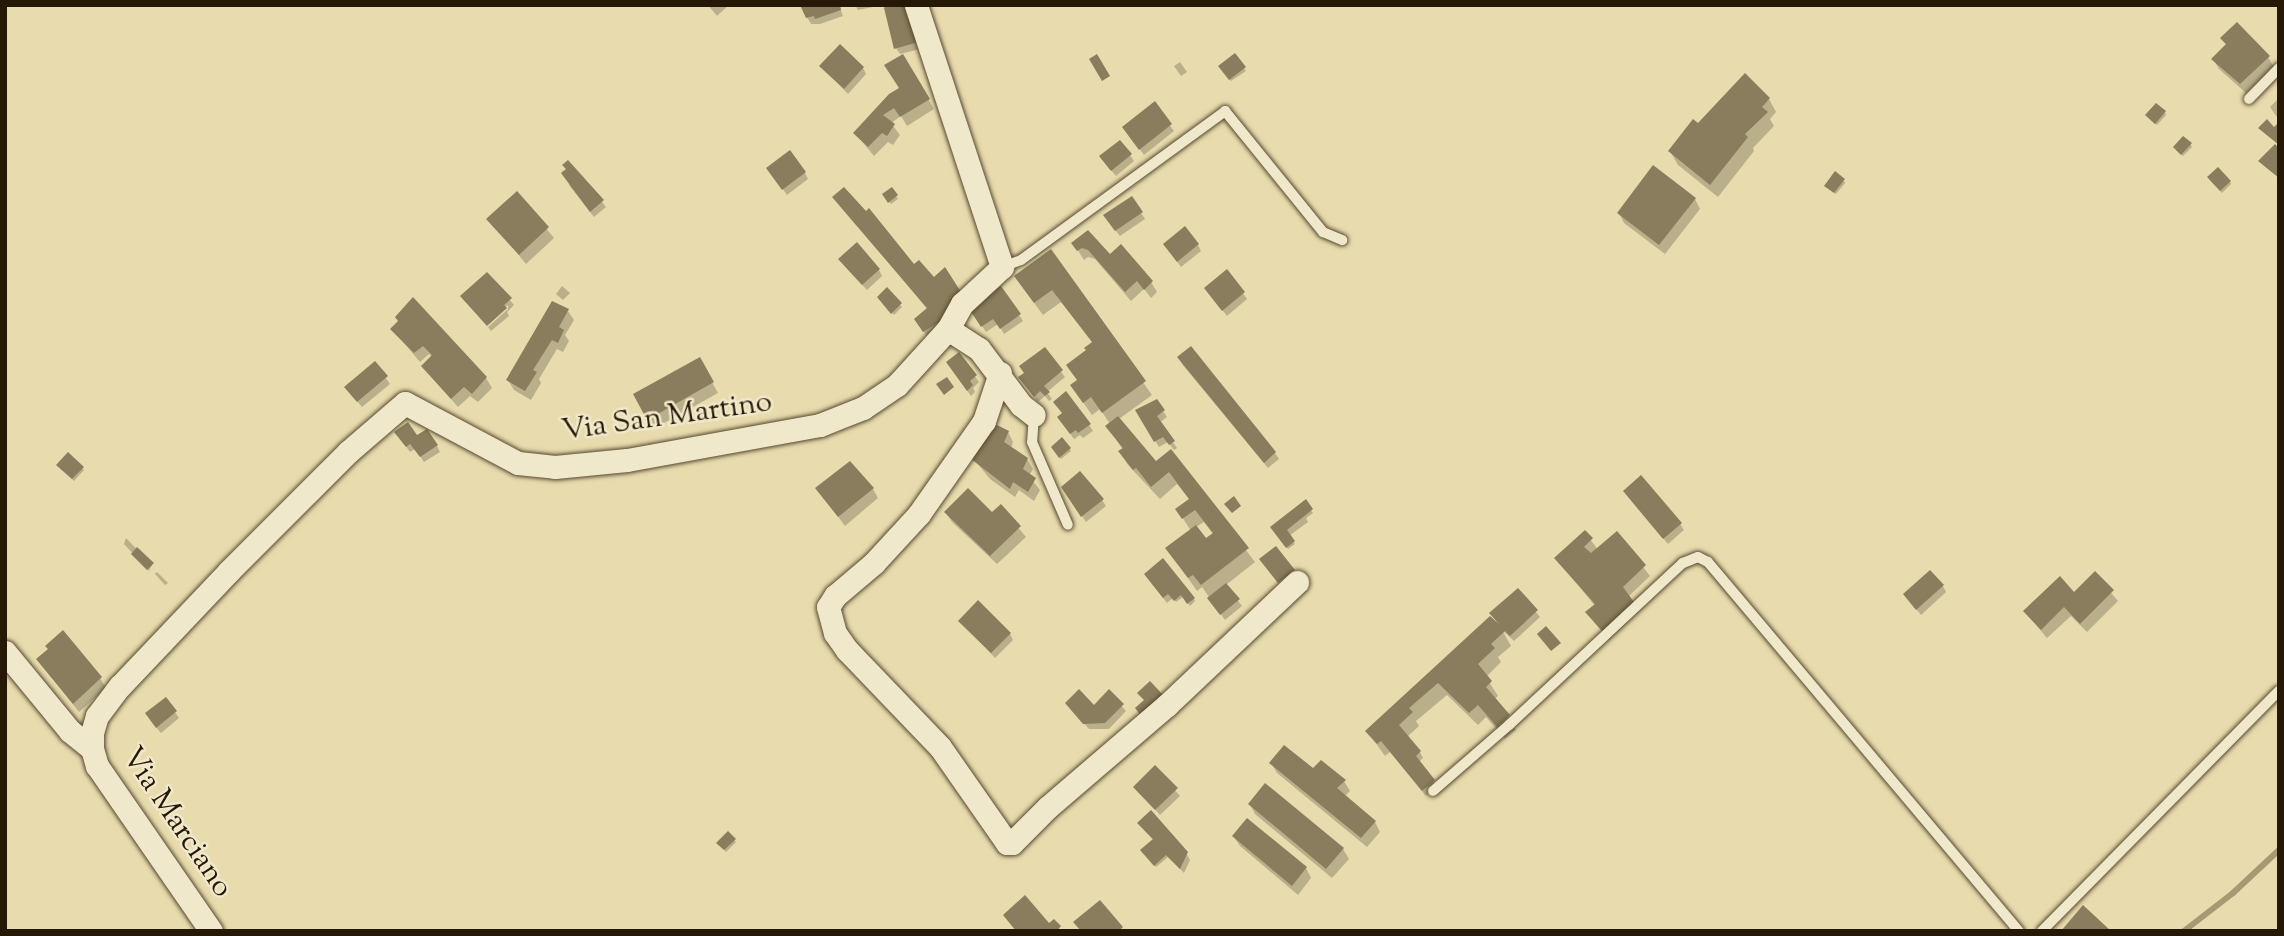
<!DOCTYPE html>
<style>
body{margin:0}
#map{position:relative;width:2284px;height:936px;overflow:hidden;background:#e8dbad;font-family:"Sorts Mill Goudy",serif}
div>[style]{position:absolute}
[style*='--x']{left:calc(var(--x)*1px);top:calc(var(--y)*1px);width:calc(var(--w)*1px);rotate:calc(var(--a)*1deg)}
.shadow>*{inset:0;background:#0003}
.stream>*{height:6px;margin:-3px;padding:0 3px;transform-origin:3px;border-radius:3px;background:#a69974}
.building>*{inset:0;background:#8a7d5d}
.roads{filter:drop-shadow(0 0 2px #564930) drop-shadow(0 0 2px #564930)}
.service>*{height:10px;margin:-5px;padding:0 5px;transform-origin:5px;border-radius:5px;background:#f0e8ca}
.minor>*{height:23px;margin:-11.5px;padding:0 11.5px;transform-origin:11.5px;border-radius:11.5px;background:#f0e8ca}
span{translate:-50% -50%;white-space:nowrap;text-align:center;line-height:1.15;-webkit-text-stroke:5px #f0e8ca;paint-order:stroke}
.street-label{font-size:30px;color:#251806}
.frame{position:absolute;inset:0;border:7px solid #251806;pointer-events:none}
</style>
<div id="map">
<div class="shadow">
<div style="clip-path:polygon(708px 5px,729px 5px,717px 16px)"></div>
<div style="clip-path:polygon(800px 5px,839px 5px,843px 16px,820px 24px,811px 24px)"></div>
<div style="clip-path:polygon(855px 5px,883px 5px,858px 10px)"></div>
<div style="clip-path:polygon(911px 18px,924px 48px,900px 54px,896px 48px)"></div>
<div style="clip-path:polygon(2222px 39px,2268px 57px,2274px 67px,2246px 93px,2219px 69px,2213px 59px,2227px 46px)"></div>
<div style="clip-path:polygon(1235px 56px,1246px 71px,1231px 81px,1221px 69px)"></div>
<div style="clip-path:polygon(903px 57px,934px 109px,907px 126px,901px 116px,891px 123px,900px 135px,893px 145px,888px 142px,874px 156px,855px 133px,901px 89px)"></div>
<div style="clip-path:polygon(1180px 62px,1187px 72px,1181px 76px,1174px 66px)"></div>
<div style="clip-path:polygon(821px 66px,863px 68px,866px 74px,848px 94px)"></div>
<div style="clip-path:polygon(2279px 98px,2279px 120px,2270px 107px)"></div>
<div style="clip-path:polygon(1769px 99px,1776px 112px,1770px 119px,1774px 126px,1753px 148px,1754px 151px,1718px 197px,1678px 165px,1670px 151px,1698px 126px)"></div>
<div style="clip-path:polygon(1154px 104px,1174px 131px,1144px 155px,1128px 133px)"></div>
<div style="clip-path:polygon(2165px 112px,2166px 115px,2157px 125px,2149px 118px)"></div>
<div style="clip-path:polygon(2190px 144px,2192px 147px,2183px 156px,2176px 150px)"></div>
<div style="clip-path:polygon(1130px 155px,1134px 161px,1116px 176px,1105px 163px)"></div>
<div style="clip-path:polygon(805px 173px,808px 179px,787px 195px,772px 174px)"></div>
<div style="clip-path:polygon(580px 174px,606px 207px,594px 217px,569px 185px)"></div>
<div style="clip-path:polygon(2210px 180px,2230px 182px,2231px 184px,2222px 193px)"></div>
<div style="clip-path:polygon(1844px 181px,1845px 183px,1836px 194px,1828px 188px)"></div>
<div style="clip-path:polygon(891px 189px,898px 199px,891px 204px,884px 195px)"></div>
<div style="clip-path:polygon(517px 193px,554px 238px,526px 264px,489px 219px)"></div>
<div style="clip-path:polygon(834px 197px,914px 267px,960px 293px,930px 340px,922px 329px,928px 310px)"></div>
<div style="clip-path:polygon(1132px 199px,1145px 219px,1120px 236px,1109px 222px)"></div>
<div style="clip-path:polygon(1695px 199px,1700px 209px,1665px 254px,1624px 223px,1619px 213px)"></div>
<div style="clip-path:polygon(1074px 244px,1110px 256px,1151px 282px,1157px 292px,1151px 298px,1144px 289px,1131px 301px,1095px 259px,1088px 257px,1084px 260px)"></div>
<div style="clip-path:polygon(1198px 245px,1201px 251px,1181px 267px,1169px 250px)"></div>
<div style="clip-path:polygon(evenodd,1050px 251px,1152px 395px,1119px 419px,1156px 464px,1174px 450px,1168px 442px,1159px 447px,1137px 411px,1157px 402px,1167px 417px,1159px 423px,1177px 448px,1171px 452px,1255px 562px,1226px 585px,1242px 606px,1225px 620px,1202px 587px,1197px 591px,1167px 548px,1191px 531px,1177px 509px,1190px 500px,1177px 484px,1160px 499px,1128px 465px,1120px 452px,1123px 450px,1107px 426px,1110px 424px,1100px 409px,1092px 415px,1080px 398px,1078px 381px,1068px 366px,1088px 351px,1093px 343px,1061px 302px,1043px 315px,1024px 289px,1050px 251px,1204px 522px,1213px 534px,1205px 540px,1196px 527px,1204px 522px)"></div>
<div style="clip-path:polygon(844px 265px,879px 270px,882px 276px,867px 290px)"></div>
<div style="clip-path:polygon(1227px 272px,1247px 299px,1227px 316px,1206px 289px)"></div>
<div style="clip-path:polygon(487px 274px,514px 305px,507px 312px,509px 316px,491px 331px,488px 327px,508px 309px,508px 305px,486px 324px)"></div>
<div style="clip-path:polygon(562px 286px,570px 293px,563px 300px,556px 294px)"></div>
<div style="clip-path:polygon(1001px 288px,1023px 321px,1004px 334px,998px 324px,986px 332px,974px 314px)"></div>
<div style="clip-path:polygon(887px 290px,902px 307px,894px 315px,880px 300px)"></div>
<div style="clip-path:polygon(568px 311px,574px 320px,565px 335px,569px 341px,563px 352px,557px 349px,539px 379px,541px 383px,531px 400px,514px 390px,508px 380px)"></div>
<div style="clip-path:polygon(392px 329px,486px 378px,492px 388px,478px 402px,470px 396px,458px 407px,423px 367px,432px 357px,429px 354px,420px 362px)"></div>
<div style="clip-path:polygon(1044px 349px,1065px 377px,1047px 392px,1052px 399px,1049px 401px,1045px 396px,1038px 402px,1024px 383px)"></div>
<div style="clip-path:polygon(1190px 349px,1275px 453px,1279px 459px,1268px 468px,1182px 364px,1179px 358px)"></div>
<div style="clip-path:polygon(959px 354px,979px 382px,973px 388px,975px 392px,971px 396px,952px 369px)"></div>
<div style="clip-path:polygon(699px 359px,718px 393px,655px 428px,635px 395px)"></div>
<div style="clip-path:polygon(375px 363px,390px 384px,362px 407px,350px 393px)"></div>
<div style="clip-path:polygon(1063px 424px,1089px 425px,1093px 431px,1083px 438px,1080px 435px,1074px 439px)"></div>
<div style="clip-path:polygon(1008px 432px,1013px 442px,1011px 448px,1027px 459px,1033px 469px,1029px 476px,1040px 490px,1034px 501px,1019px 490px,1015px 497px,990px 479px,973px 458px)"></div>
<div style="clip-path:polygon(400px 438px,437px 446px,440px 452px,424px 462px,415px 449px,410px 452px)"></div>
<div style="clip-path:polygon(1062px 439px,1071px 451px,1061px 459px,1053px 447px)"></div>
<div style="clip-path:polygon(60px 468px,82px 468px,84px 470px,74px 481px)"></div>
<div style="clip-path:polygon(817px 488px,873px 489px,878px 498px,845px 526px)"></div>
<div style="clip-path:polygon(1066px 493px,1102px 500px,1106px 506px,1086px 522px)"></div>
<div style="clip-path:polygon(1629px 497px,1680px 524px,1684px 530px,1668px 544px)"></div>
<div style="clip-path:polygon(1305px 502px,1313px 513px,1306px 518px,1308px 522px,1289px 536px,1295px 544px,1288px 549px,1272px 528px)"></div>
<div style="clip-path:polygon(1000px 506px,1026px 537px,997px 564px,952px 522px,946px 513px,991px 514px)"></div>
<div style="clip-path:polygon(1585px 532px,1598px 550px,1617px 533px,1650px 576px,1628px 597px,1638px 612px,1609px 640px,1587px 613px,1595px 606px,1556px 558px)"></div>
<div style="clip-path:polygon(126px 538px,152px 565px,149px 571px,124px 544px)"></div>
<div style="clip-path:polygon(157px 572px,168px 583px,165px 585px,155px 574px)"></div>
<div style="clip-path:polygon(2095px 574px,2118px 601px,2087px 632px,2071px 616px,2047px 638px,2025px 612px,2074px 594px)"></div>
<div style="clip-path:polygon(1150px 581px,1194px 599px,1195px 601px,1190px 606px,1183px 597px,1176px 602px,1173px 598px,1167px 603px)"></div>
<div style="clip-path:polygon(1943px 586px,1946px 592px,1921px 615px,1905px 595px)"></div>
<div style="clip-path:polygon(1518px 590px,1540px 617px,1514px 641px,1502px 630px,1511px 646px,1498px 657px,1501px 662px,1486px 677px,1498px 696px,1494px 699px,1516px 730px,1505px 739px,1486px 717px,1478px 725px,1447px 695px,1416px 721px,1419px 726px,1407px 737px,1420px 752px,1423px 758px,1419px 762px,1437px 787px,1426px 796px,1390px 752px,1385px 756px,1367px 731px,1498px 625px,1492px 614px)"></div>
<div style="clip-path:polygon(960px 621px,1010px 634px,1013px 640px,995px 658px)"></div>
<div style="clip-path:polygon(38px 660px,100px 678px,106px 688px,79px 712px)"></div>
<div style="clip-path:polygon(1109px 692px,1126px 711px,1109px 729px,1089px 729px,1067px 704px,1093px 707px)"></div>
<div style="clip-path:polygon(166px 699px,179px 718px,161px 733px,150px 720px)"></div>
<div style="clip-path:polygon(1271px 763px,1314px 771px,1344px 781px,1350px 791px,1344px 797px,1375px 822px,1380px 832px,1367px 847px,1277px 773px)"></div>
<div style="clip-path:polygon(1155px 767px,1180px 796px,1160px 815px,1135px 787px)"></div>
<div style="clip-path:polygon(1265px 785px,1343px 849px,1349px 859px,1332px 878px,1255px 814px,1250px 804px)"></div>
<div style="clip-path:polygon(1143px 829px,1186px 853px,1190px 860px,1184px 873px,1168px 857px,1156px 867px,1144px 853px,1154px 841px)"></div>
<div style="clip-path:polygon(1234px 837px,1306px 868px,1311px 878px,1298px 895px,1240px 846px)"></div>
<div style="clip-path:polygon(734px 840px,736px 842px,726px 852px,718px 843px)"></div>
</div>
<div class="stream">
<div style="--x:2184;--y:931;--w:62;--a:-37.8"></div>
<div style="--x:2233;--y:893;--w:63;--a:-43.1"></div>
</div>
<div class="building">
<div style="clip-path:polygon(800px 5px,840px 5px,841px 10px,815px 19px,814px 16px,806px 18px)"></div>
<div style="clip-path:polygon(886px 5px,906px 5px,922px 41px,894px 49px,884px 8px)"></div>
<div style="clip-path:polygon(2237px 22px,2270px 56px,2240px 84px,2211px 59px,2226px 44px,2220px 38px)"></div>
<div style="clip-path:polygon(840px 44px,864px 67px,844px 89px,819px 66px)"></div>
<div style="clip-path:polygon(1235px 53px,1246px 67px,1229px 80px,1218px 66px)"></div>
<div style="clip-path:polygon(903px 54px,930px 99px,900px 117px,894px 108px,883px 115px,895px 124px,887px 136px,882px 133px,868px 147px,853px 133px,889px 94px,899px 88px,884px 65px)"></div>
<div style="clip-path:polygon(1097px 54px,1110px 76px,1102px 81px,1089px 59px)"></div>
<div style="clip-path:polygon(1745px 73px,1770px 98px,1762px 107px,1768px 112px,1745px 134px,1748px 137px,1710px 185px,1668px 151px,1693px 119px,1698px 123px)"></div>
<div style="clip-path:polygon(1155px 101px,1172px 124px,1139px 150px,1122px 127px)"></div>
<div style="clip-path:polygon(2156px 103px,2166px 111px,2155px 124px,2145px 115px)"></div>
<div style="clip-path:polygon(2267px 119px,2274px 127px,2279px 122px,2279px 145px,2258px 128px)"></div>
<div style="clip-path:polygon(2183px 136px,2192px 143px,2181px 155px,2173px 147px)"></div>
<div style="clip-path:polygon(1120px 140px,1132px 154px,1111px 171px,1099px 156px)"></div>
<div style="clip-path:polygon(2275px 144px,2279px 148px,2279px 178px,2258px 161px)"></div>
<div style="clip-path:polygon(790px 150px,806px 172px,782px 190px,766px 168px)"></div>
<div style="clip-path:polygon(568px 160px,604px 200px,590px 212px,561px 173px,566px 169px,562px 165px)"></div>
<div style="clip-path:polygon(1653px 165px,1696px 198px,1659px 245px,1617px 213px)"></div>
<div style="clip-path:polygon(2218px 167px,2231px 181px,2220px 191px,2207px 177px)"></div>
<div style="clip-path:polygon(1835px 171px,1845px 179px,1834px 193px,1824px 186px)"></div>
<div style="clip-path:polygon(844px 187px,866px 211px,869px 208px,914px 264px,919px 260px,934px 277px,945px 267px,961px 292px,939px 322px,923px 332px,914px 319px,927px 308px,832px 197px)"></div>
<div style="clip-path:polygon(892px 187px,898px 195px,888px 203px,882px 194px)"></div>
<div style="clip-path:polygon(517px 191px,549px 227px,519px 255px,486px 219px)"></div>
<div style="clip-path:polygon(1132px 196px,1143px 212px,1115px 231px,1103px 215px)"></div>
<div style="clip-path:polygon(1185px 226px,1199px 244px,1177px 262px,1163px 244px)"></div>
<div style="clip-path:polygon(1088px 230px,1110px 254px,1121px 244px,1153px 281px,1144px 290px,1137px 281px,1125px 292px,1088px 250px,1082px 248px,1077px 251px,1071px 243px)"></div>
<div style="clip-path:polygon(857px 242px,880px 269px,862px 285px,838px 259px)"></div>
<div style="clip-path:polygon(1051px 249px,1146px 381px,1102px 413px,1091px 397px,1083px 403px,1070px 385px,1077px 380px,1066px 365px,1086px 350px,1084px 348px,1092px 342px,1052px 290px,1034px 303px,1014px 276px)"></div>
<div style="clip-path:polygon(1227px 269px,1245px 292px,1222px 311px,1204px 288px)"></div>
<div style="clip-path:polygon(487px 272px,512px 298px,504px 305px,507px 308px,487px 326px,460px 296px)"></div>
<div style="clip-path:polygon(1001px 286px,1021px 314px,1000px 329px,993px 319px,981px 327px,968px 307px)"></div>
<div style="clip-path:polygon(887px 287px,902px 303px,891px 314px,877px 297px)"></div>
<div style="clip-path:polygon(413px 297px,487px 377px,472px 394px,464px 387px,451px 399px,421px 366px,432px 355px,423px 346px,414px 353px,390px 329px,398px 321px,395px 317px)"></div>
<div style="clip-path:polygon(552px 301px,569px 309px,559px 327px,564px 330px,558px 343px,552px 340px,533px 370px,537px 372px,525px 391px,506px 380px)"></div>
<div style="clip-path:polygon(1191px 346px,1276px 452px,1264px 463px,1177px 357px)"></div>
<div style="clip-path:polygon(1045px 347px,1063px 370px,1044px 386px,1050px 392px,1045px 396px,1040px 391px,1034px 397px,1018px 377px,1024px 373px,1019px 366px)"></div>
<div style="clip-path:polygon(959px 352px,977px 375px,970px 381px,973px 385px,967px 391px,946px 362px)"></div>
<div style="clip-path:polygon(700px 357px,714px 382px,647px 420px,633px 394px)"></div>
<div style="clip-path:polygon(375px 361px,388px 376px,357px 402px,344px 387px)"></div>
<div style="clip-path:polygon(947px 377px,954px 387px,944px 395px,936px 384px)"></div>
<div style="clip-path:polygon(1066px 391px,1091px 424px,1078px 433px,1076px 430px,1070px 434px,1057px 417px,1062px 413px,1053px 402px)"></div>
<div style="clip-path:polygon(1157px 399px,1165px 410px,1157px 416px,1175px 441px,1169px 445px,1163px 437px,1154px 442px,1135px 410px)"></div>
<div style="clip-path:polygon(1118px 416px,1156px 461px,1171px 449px,1249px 548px,1201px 585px,1193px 575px,1188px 578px,1165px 548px,1196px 525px,1206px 538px,1213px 533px,1195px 510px,1182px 519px,1175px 509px,1189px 499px,1169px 472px,1151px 487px,1136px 468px,1133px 470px,1118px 451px,1123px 448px,1105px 426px)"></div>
<div style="clip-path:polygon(989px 421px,1009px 431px,1004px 442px,1028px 458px,1023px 469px,1036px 478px,1028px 492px,1013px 482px,1010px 489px,971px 459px)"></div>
<div style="clip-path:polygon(408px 422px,417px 435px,427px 429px,438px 445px,420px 457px,410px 444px,406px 447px,394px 432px)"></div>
<div style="clip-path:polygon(1062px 437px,1071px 448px,1059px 458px,1051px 447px)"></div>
<div style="clip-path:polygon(68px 452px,84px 467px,72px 479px,56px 465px)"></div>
<div style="clip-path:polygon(850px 461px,874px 488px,838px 517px,815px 488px)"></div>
<div style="clip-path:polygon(1080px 471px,1104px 499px,1081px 517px,1061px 487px)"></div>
<div style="clip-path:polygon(1641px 475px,1682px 523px,1663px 539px,1623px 491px)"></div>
<div style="clip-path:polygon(968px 488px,992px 512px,1001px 504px,1021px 526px,990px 556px,944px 512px)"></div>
<div style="clip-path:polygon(1234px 496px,1241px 506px,1232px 513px,1224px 504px)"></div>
<div style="clip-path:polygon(1306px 499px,1313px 509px,1287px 530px,1295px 541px,1286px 548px,1270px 527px)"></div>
<div style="clip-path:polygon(1585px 530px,1593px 538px,1584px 547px,1591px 553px,1617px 531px,1646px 565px,1623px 587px,1634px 602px,1602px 631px,1585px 612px,1595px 604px,1554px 558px)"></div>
<div style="clip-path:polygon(1276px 546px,1295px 570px,1278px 583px,1259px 559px)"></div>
<div style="clip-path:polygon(137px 547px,154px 563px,147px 570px,131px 554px)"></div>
<div style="clip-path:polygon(1163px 558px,1195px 598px,1187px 604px,1181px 595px,1174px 601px,1168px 594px,1163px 598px,1144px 574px)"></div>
<div style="clip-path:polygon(1930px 570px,1944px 585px,1916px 610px,1903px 594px)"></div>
<div style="clip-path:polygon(2095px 571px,2114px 590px,2080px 624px,2064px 607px,2041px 630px,2023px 611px,2060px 576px,2074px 592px)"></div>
<div style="clip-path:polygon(1226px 583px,1240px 599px,1220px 615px,1207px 598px)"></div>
<div style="clip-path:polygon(1518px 588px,1538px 610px,1510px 636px,1505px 631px,1491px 644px,1495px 648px,1478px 664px,1492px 681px,1486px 687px,1510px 715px,1497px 727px,1478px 705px,1469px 713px,1438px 683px,1409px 708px,1413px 712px,1399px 725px,1421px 751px,1416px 756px,1435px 780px,1422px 791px,1381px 741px,1377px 744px,1365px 731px,1490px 616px,1500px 625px,1489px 613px)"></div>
<div style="clip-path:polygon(978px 600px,1011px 633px,991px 653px,958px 621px)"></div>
<div style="clip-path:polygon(1546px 626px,1561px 643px,1551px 651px,1537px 634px)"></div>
<div style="clip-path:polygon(63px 630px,102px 677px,73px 704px,36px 659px,48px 649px,45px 646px)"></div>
<div style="clip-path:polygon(1150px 681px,1164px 696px,1142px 717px,1135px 708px,1144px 700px,1137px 693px)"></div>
<div style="clip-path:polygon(1079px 689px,1094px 705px,1109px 689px,1124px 704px,1105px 723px,1083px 724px,1065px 703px)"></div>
<div style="clip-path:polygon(166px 697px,177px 711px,156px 728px,145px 713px)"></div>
<div style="clip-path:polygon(1284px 745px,1313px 768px,1321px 760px,1346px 780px,1337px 788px,1376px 821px,1361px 838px,1269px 763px)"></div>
<div style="clip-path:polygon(1155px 765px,1178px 788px,1155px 810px,1133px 787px)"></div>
<div style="clip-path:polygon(1265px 783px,1344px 848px,1326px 869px,1248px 804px)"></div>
<div style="clip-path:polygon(1151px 810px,1188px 852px,1180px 869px,1166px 855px,1154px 866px,1140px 850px,1153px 839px,1137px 823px)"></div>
<div style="clip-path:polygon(1247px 818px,1307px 867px,1292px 886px,1232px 836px)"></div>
<div style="clip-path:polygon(728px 831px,736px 839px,724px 850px,716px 843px)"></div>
<div style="clip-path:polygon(1025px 895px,1049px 923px,1054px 919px,1061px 926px,1057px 931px,1016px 931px,1003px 915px)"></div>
<div style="clip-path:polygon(1100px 900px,1123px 927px,1119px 931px,1081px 931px,1073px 922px)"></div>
<div style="clip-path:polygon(2083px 905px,2111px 931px,2061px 931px)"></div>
</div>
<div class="roads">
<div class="service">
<div style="--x:2249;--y:99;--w:43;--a:-45.9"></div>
<div style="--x:1002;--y:267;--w:20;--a:-20"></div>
<div style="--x:1021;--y:260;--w:253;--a:-36.1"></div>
<div style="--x:1225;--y:111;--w:156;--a:51"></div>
<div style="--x:1323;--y:232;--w:21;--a:23"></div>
<div style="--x:1034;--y:415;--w:27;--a:94"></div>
<div style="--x:1032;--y:442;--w:90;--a:66.6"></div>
<div style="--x:1433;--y:791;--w:101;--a:-41"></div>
<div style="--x:1509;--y:725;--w:238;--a:-43"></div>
<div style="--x:1683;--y:563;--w:16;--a:-22"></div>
<div style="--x:1698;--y:557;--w:11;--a:27"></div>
<div style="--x:1708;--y:562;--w:483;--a:49.9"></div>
<div style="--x:2042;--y:931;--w:337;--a:-45.4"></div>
</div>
<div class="minor">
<div style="--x:948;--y:329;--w:37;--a:33"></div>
<div style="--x:979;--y:349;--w:70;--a:53.1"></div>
<div style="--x:1021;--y:405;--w:16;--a:38"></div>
<div style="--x:1000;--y:373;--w:51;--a:108.4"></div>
<div style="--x:984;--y:421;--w:113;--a:125"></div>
<div style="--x:919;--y:514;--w:67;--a:132.6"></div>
<div style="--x:874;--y:563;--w:51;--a:139.8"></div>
<div style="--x:835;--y:596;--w:13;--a:122"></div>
<div style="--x:828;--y:607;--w:27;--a:75"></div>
<div style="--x:835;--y:633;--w:21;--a:55"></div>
<div style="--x:847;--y:650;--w:134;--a:46.2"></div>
<div style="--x:940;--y:747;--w:117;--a:55.1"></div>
<div style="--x:1007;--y:843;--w:5;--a:0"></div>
<div style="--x:1012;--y:843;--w:51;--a:-45"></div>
<div style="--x:1048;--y:807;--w:157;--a:-40.6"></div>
<div style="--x:1167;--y:705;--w:179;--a:-43.4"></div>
<div style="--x:5;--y:652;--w:102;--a:50.6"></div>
<div style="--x:70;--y:731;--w:28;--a:39"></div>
<div style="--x:211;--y:931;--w:201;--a:-124.6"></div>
<div style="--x:97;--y:766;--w:18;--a:-106"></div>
<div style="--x:92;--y:749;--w:16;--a:-90"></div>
<div style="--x:92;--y:733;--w:18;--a:-74"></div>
<div style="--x:97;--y:716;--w:38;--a:-53"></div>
<div style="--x:120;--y:686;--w:158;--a:-46.5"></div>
<div style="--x:229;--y:571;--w:168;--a:-45"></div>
<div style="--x:348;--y:452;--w:75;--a:-40.7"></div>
<div style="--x:405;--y:403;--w:128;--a:28"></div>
<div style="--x:518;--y:463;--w:37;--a:6"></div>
<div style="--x:555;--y:467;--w:72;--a:-5.6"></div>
<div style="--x:627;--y:460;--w:196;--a:-10.3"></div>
<div style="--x:820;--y:425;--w:46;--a:-21.6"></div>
<div style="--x:863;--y:408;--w:41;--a:-34.1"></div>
<div style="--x:897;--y:385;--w:76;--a:-47.7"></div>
<div style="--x:948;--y:329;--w:29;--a:-61"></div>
<div style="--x:962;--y:304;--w:54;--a:-42.8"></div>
<div style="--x:1002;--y:267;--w:276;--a:-108.2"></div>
</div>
</div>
<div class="street-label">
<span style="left:667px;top:418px;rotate:-8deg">Via San Martino</span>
<span style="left:176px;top:823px;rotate:56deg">Via Marciano</span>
</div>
<div class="frame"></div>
</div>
